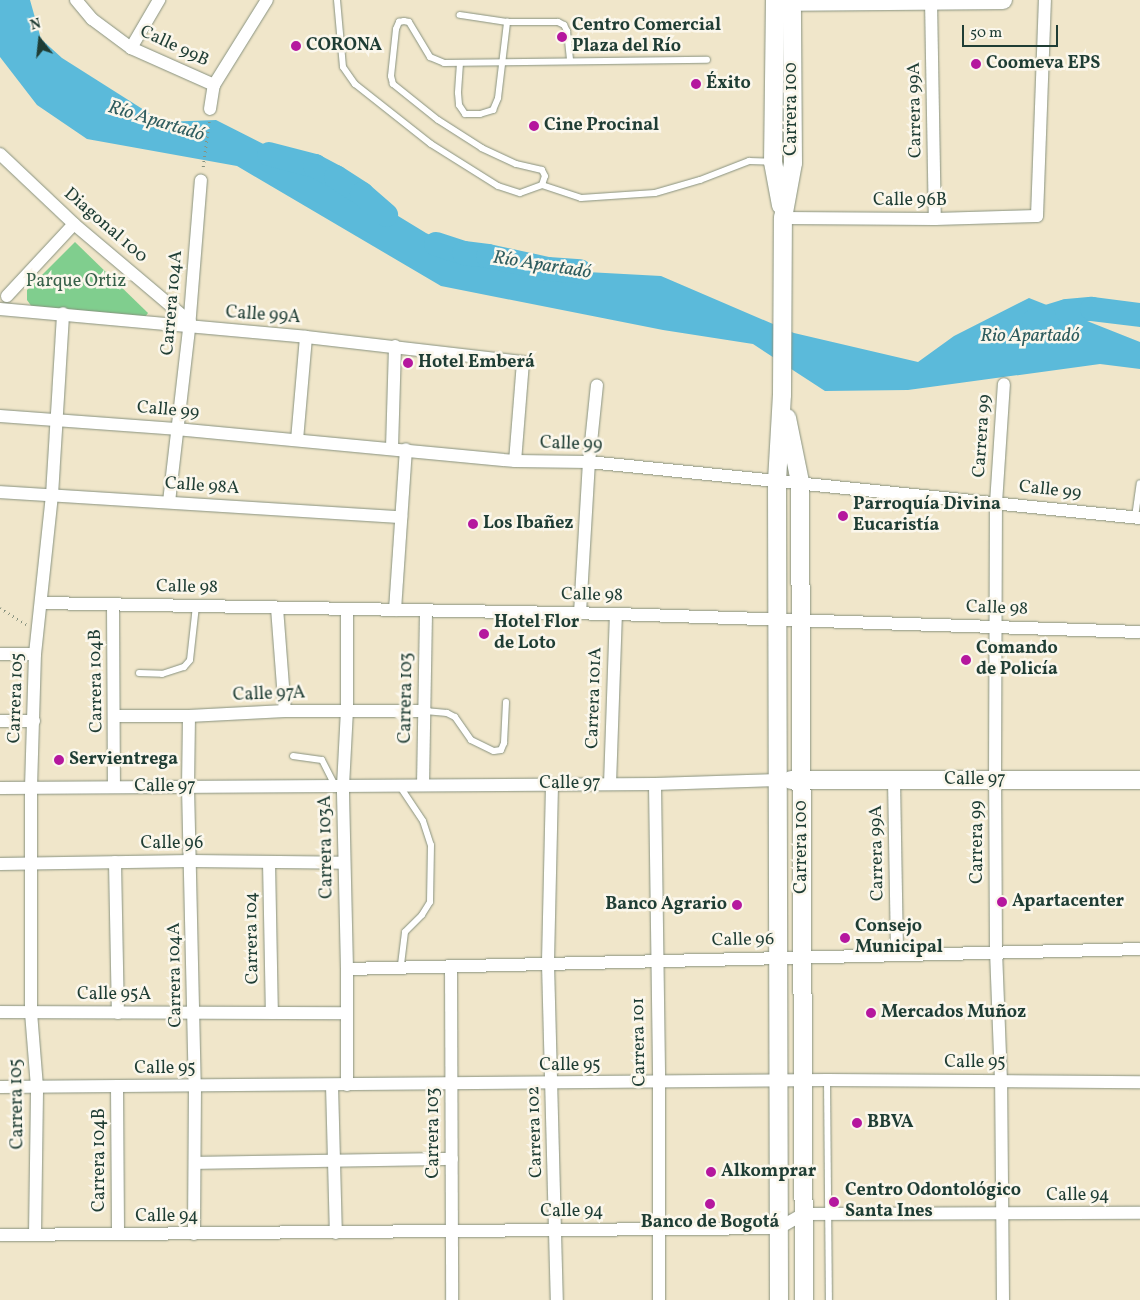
<!DOCTYPE html>
<meta charset="utf-8">
<style>
body{margin:0}
#map{position:relative;width:1140px;height:1300px;overflow:hidden;background:#f0e6ca;font-family:Vollkorn,serif}
div>[style]{position:absolute}
[style*='--x']{left:calc(var(--x)*1px);top:calc(var(--y)*1px);width:calc(var(--w)*1px);rotate:calc(var(--a)*1deg)}
.green>*{inset:0;background:#80ce8e}
.water>*{inset:0;background:#5bbada}
.river>*{height:24px;margin:-12px;padding:0 12px;transform-origin:12px;border-radius:12px;background:#5bbada}
.path>*{height:2.5px;margin-top:-1.25px;transform-origin:0;background:repeating-linear-gradient(90deg,#88927f 0 1px,transparent 0 5px)}
.roads{filter:drop-shadow(0 0 1px #88927f) drop-shadow(0 0 1px #88927f)}
.lane>*{height:6px;margin:-3px;padding:0 3px;transform-origin:3px;border-radius:3px;background:#fff}
.street>*{height:12px;margin:-6px;padding:0 6px;transform-origin:6px;border-radius:6px;background:#fff}
.secondary>*{height:18px;margin:-9px;padding:0 9px;transform-origin:9px;border-radius:9px;background:#fff}
.dots>*{width:14px;height:14px;translate:-50% -50%;box-sizing:border-box;border:2px solid #fbf7ec;border-radius:50%}
span{translate:-50% -50%;white-space:nowrap;text-align:center;line-height:1.15;-webkit-text-stroke:5px #fbf7ec;paint-order:stroke}
.poi-label{font-size:18px;color:#1f3d34;font-weight:700}
.left{translate:0 -50%;text-align:left}
.right{translate:-100% -50%;text-align:right}
.street-label{font-size:18px;color:#1f3d34}
.park-label{font-size:18px;color:#37614a}
.water-label{font-size:19px;color:#2e5c5e;font-style:italic}
.north{position:absolute;left:15px;top:15px;width:50px;height:50px;-webkit-text-stroke:4px #fbf7ec;paint-order:stroke;rotate:344deg;font-size:14px;font-weight:700;line-height:20px;text-align:center;color:#1f3d34}
.north::after{content:'';display:block;margin:auto;width:18px;height:22px;background:#1f3d34;clip-path:polygon(50% 0,100% 100%,50% 72%,0 100%)}
.scale{position:absolute;left:962px;top:25px;width:96px;height:22px;box-sizing:border-box;border:2px solid #1f3d34;border-top:0;padding-left:6px;font-size:15px;line-height:18px;white-space:nowrap;color:#1f3d34;-webkit-text-stroke:4px #fbf7ec;paint-order:stroke}
</style>
<div id="map">
<div class="green">
<div style="clip-path:polygon(75px 242px,148px 313px,145px 317px,32px 307px,27px 300px,27px 290px)"></div>
</div>
<div class="water">
<div style="clip-path:polygon(0 0,30px 0,41px 39px,62px 58px,163px 122px,216px 120px,362px 194px,426px 233px,496px 267px,661px 276px,794px 333px,918px 362px,954px 336px,1029px 298px,1140px 342px,1140px 369px,1100px 364px,908px 390px,825px 391px,753px 344px,663px 330px,441px 286px,237px 166px,87px 139px,37px 105px,0 57px)"></div>
</div>
<div class="river">
<div style="--x:269;--y:154;--w:48;--a:14.6"></div>
<div style="--x:315;--y:166;--w:24;--a:28"></div>
<div style="--x:336;--y:177;--w:31;--a:33"></div>
<div style="--x:362;--y:194;--w:32;--a:41"></div>
<div style="--x:436;--y:244;--w:29;--a:18"></div>
<div style="--x:464;--y:253;--w:24;--a:7"></div>
<div style="--x:488;--y:256;--w:61;--a:12.2"></div>
<div style="--x:548;--y:269;--w:32;--a:4"></div>
<div style="--x:1034;--y:321;--w:34;--a:-17"></div>
<div style="--x:1067;--y:311;--w:25;--a:-5"></div>
<div style="--x:1092;--y:309;--w:48;--a:7.1"></div>
</div>
<div class="path">
<div style="--x:203;--y:167;--w:46;--a:-82.6"></div>
<div style="--x:0;--y:608;--w:31;--a:32"></div>
</div>
<div class="roads">
<div class="lane">
<div style="--x:337;--y:0;--w:67;--a:84.9"></div>
<div style="--x:343;--y:67;--w:21;--a:55"></div>
<div style="--x:355;--y:84;--w:97;--a:38.3"></div>
<div style="--x:431;--y:144;--w:79;--a:32.1"></div>
<div style="--x:498;--y:186;--w:23;--a:18"></div>
<div style="--x:520;--y:193;--w:23;--a:-20"></div>
<div style="--x:542;--y:185;--w:9;--a:-72"></div>
<div style="--x:545;--y:176;--w:7;--a:-117"></div>
<div style="--x:542;--y:170;--w:27;--a:-167"></div>
<div style="--x:516;--y:164;--w:38;--a:-155"></div>
<div style="--x:482;--y:148;--w:52;--a:-147.5"></div>
<div style="--x:438;--y:120;--w:58;--a:-141.3"></div>
<div style="--x:393;--y:84;--w:8;--a:-104"></div>
<div style="--x:391;--y:76;--w:47;--a:-83.9"></div>
<div style="--x:396;--y:29;--w:8;--a:-67"></div>
<div style="--x:399;--y:22;--w:5;--a:-11"></div>
<div style="--x:404;--y:21;--w:5;--a:11"></div>
<div style="--x:409;--y:22;--w:41;--a:59"></div>
<div style="--x:430;--y:57;--w:15;--a:23"></div>
<div style="--x:444;--y:63;--w:263;--a:-0.7"></div>
<div style="--x:507;--y:22;--w:51;--a:0"></div>
<div style="--x:558;--y:22;--w:7;--a:27"></div>
<div style="--x:564;--y:25;--w:7;--a:63"></div>
<div style="--x:567;--y:31;--w:29;--a:84"></div>
<div style="--x:460;--y:63;--w:30;--a:94"></div>
<div style="--x:458;--y:93;--w:12;--a:85"></div>
<div style="--x:459;--y:105;--w:11;--a:56"></div>
<div style="--x:465;--y:114;--w:15;--a:0"></div>
<div style="--x:480;--y:114;--w:14;--a:-17"></div>
<div style="--x:493;--y:110;--w:13;--a:-67"></div>
<div style="--x:498;--y:98;--w:77;--a:-83.2"></div>
<div style="--x:507;--y:22;--w:48;--a:-171.5"></div>
<div style="--x:542;--y:185;--w:41;--a:18.4"></div>
<div style="--x:581;--y:198;--w:74;--a:-3.9"></div>
<div style="--x:655;--y:193;--w:47;--a:-16.1"></div>
<div style="--x:700;--y:180;--w:53;--a:-21.2"></div>
<div style="--x:749;--y:161;--w:24;--a:2"></div>
<div style="--x:1135;--y:517;--w:34;--a:-82"></div>
<div style="--x:139;--y:673;--w:23;--a:2"></div>
<div style="--x:162;--y:674;--w:23;--a:-18"></div>
<div style="--x:184;--y:667;--w:9;--a:-49"></div>
<div style="--x:190;--y:660;--w:54;--a:-83.7"></div>
<div style="--x:425;--y:711;--w:22;--a:5"></div>
<div style="--x:447;--y:713;--w:9;--a:27"></div>
<div style="--x:455;--y:717;--w:28;--a:55"></div>
<div style="--x:471;--y:740;--w:25;--a:26"></div>
<div style="--x:494;--y:751;--w:7;--a:-8"></div>
<div style="--x:501;--y:750;--w:8;--a:-67"></div>
<div style="--x:504;--y:743;--w:41;--a:-87.2"></div>
<div style="--x:293;--y:756;--w:29;--a:8"></div>
<div style="--x:322;--y:760;--w:29;--a:63"></div>
<div style="--x:399;--y:785;--w:43;--a:56.3"></div>
<div style="--x:423;--y:821;--w:25;--a:72"></div>
<div style="--x:431;--y:845;--w:57;--a:91"></div>
<div style="--x:430;--y:902;--w:15;--a:122"></div>
<div style="--x:422;--y:915;--w:24;--a:135"></div>
<div style="--x:405;--y:932;--w:35;--a:97"></div>
<div style="--x:827;--y:1080;--w:220;--a:89.5"></div>
</div>
<div class="street">
<div style="--x:76;--y:0;--w:25;--a:50"></div>
<div style="--x:92;--y:19;--w:49;--a:36.6"></div>
<div style="--x:131;--y:48;--w:91;--a:24"></div>
<div style="--x:931;--y:0;--w:219;--a:89"></div>
<div style="--x:131;--y:48;--w:56;--a:-59.7"></div>
<div style="--x:210;--y:109;--w:24;--a:-81"></div>
<div style="--x:214;--y:85;--w:100;--a:-58.1"></div>
<div style="--x:0;--y:154;--w:102;--a:43.4"></div>
<div style="--x:74;--y:224;--w:152;--a:40.2"></div>
<div style="--x:783;--y:218;--w:152;--a:0.4"></div>
<div style="--x:935;--y:219;--w:102;--a:-1.7"></div>
<div style="--x:1037;--y:216;--w:216;--a:-87.9"></div>
<div style="--x:7;--y:296;--w:98;--a:-47.1"></div>
<div style="--x:0;--y:309;--w:307;--a:5.2"></div>
<div style="--x:306;--y:337;--w:218;--a:6.6"></div>
<div style="--x:523;--y:362;--w:99;--a:94.6"></div>
<div style="--x:0;--y:416;--w:176;--a:4.2"></div>
<div style="--x:176;--y:429;--w:341;--a:5.4"></div>
<div style="--x:515;--y:461;--w:74;--a:0.8"></div>
<div style="--x:589;--y:462;--w:554;--a:5.8"></div>
<div style="--x:297;--y:440;--w:103;--a:-85"></div>
<div style="--x:392;--y:448;--w:102;--a:-88.3"></div>
<div style="--x:0;--y:492;--w:402;--a:3.6"></div>
<div style="--x:169;--y:502;--w:175;--a:-83.4"></div>
<div style="--x:189;--y:328;--w:148;--a:-85.4"></div>
<div style="--x:42;--y:603;--w:574;--a:1.1"></div>
<div style="--x:616;--y:614;--w:524;--a:1.97"></div>
<div style="--x:113;--y:604;--w:183;--a:89.7"></div>
<div style="--x:277;--y:608;--w:103;--a:85.6"></div>
<div style="--x:395;--y:610;--w:161;--a:-86.1"></div>
<div style="--x:580;--y:613;--w:151;--a:-86.6"></div>
<div style="--x:589;--y:462;--w:77;--a:-84.1"></div>
<div style="--x:0;--y:654;--w:35;--a:0"></div>
<div style="--x:115;--y:716;--w:74;--a:0"></div>
<div style="--x:189;--y:716;--w:96;--a:-3"></div>
<div style="--x:285;--y:711;--w:140;--a:0"></div>
<div style="--x:189;--y:716;--w:71;--a:90.8"></div>
<div style="--x:188;--y:787;--w:299;--a:88.7"></div>
<div style="--x:195;--y:1086;--w:148;--a:90.4"></div>
<div style="--x:0;--y:721;--w:34;--a:0"></div>
<div style="--x:894;--y:780;--w:175;--a:89"></div>
<div style="--x:610;--y:784;--w:170;--a:-88"></div>
<div style="--x:655;--y:784;--w:299;--a:89.2"></div>
<div style="--x:659;--y:1083;--w:217;--a:90"></div>
<div style="--x:423;--y:785;--w:174;--a:-89"></div>
<div style="--x:552;--y:785;--w:179;--a:91.3"></div>
<div style="--x:548;--y:964;--w:336;--a:88.5"></div>
<div style="--x:0;--y:788;--w:655;--a:-0.35"></div>
<div style="--x:655;--y:784;--w:123;--a:-1.9"></div>
<div style="--x:115;--y:862;--w:151;--a:88.9"></div>
<div style="--x:269;--y:862;--w:151;--a:88.9"></div>
<div style="--x:0;--y:864;--w:191;--a:-0.9"></div>
<div style="--x:191;--y:861;--w:153;--a:0.7"></div>
<div style="--x:451;--y:966;--w:334;--a:89.8"></div>
<div style="--x:347;--y:969;--w:793;--a:-1.44"></div>
<div style="--x:0;--y:1012;--w:347;--a:0.2"></div>
<div style="--x:332;--y:1085;--w:148;--a:88.5"></div>
<div style="--x:347;--y:1085;--w:116;--a:-90"></div>
<div style="--x:347;--y:969;--w:183;--a:-91.3"></div>
<div style="--x:343;--y:786;--w:76;--a:-87"></div>
<div style="--x:347;--y:710;--w:101;--a:-90"></div>
<div style="--x:117;--y:1086;--w:148;--a:89.6"></div>
<div style="--x:0;--y:1087;--w:827;--a:-0.48"></div>
<div style="--x:827;--y:1080;--w:313;--a:0.4"></div>
<div style="--x:195;--y:1163;--w:257;--a:-0.9"></div>
<div style="--x:0;--y:1235;--w:779;--a:-0.51"></div>
<div style="--x:779;--y:1228;--w:28;--a:-30"></div>
<div style="--x:803;--y:1214;--w:337;--a:-0.2"></div>
<div style="--x:35;--y:1235;--w:148;--a:-89.2"></div>
<div style="--x:37;--y:1087;--w:75;--a:-94.6"></div>
<div style="--x:31;--y:1012;--w:224;--a:-90"></div>
<div style="--x:31;--y:788;--w:134;--a:-88.3"></div>
<div style="--x:35;--y:654;--w:160;--a:-83.9"></div>
<div style="--x:52;--y:495;--w:182;--a:-86.5"></div>
<div style="--x:1003;--y:1300;--w:219;--a:-90.5"></div>
<div style="--x:1001;--y:1081;--w:128;--a:-92.2"></div>
<div style="--x:996;--y:953;--w:173;--a:-90.3"></div>
<div style="--x:995;--y:780;--w:277;--a:-89.8"></div>
<div style="--x:996;--y:503;--w:119;--a:-86.2"></div>
</div>
<div class="secondary">
<div style="--x:775;--y:0;--w:162;--a:90.7"></div>
<div style="--x:773;--y:162;--w:44;--a:79.5"></div>
<div style="--x:775;--y:2;--w:228;--a:-0.5"></div>
<div style="--x:787;--y:418;--w:65;--a:78.5"></div>
<div style="--x:800;--y:482;--w:818;--a:89.72"></div>
<div style="--x:791;--y:780;--w:349;--a:0"></div>
<div style="--x:779;--y:1300;--w:819;--a:-90.14"></div>
<div style="--x:777;--y:481;--w:86;--a:-86.7"></div>
<div style="--x:782;--y:395;--w:177;--a:-89.7"></div>
<div style="--x:783;--y:218;--w:56;--a:-79.7"></div>
<div style="--x:793;--y:163;--w:163;--a:-90.4"></div>
</div>
</div>
<div class="dots">
<div style="left:562px;top:37px;background:#b5179e"></div>
<div style="left:296px;top:46px;background:#b5179e"></div>
<div style="left:976px;top:64px;background:#b5179e"></div>
<div style="left:696px;top:84px;background:#b5179e"></div>
<div style="left:534px;top:126px;background:#b5179e"></div>
<div style="left:408px;top:363px;background:#b5179e"></div>
<div style="left:843px;top:516px;background:#b5179e"></div>
<div style="left:473px;top:524px;background:#b5179e"></div>
<div style="left:484px;top:634px;background:#b5179e"></div>
<div style="left:966px;top:660px;background:#b5179e"></div>
<div style="left:59px;top:760px;background:#b5179e"></div>
<div style="left:1002px;top:902px;background:#b5179e"></div>
<div style="left:737px;top:905px;background:#b5179e"></div>
<div style="left:845px;top:938px;background:#b5179e"></div>
<div style="left:871px;top:1013px;background:#b5179e"></div>
<div style="left:857px;top:1123px;background:#b5179e"></div>
<div style="left:711px;top:1172px;background:#b5179e"></div>
<div style="left:834px;top:1202px;background:#b5179e"></div>
<div style="left:710px;top:1204px;background:#b5179e"></div>
</div>
<div class="poi-label">
<span class="left" style="left:572px;top:37px">Centro Comercial<br>Plaza del Río</span>
<span class="left" style="left:306px;top:46px">CORONA</span>
<span class="left" style="left:986px;top:64px">Coomeva EPS</span>
<span class="left" style="left:706px;top:84px">Éxito</span>
<span class="left" style="left:544px;top:126px">Cine Procinal</span>
<span class="left" style="left:418px;top:363px">Hotel Emberá</span>
<span class="left" style="left:853px;top:516px">Parroquía Divina<br>Eucaristía</span>
<span class="left" style="left:483px;top:524px">Los Ibañez</span>
<span class="left" style="left:494px;top:634px">Hotel Flor<br>de Loto</span>
<span class="left" style="left:976px;top:660px">Comando<br>de Policía</span>
<span class="left" style="left:69px;top:760px">Servientrega</span>
<span class="left" style="left:1012px;top:902px">Apartacenter</span>
<span class="right" style="left:727px;top:905px">Banco Agrario</span>
<span class="left" style="left:855px;top:938px">Consejo<br>Municipal</span>
<span class="left" style="left:881px;top:1013px">Mercados Muñoz</span>
<span class="left" style="left:867px;top:1123px">BBVA</span>
<span class="left" style="left:721px;top:1172px">Alkomprar</span>
<span class="left" style="left:845px;top:1202px">Centro Odontológico<br>Santa Ines</span>
<span style="left:710px;top:1223px">Banco de Bogotá</span>
</div>
<div class="street-label">
<span style="left:174px;top:47px;rotate:25deg">Calle 99B</span>
<span style="left:792px;top:109px;rotate:-90deg">Carrera 100</span>
<span style="left:916px;top:110px;rotate:-91deg">Carrera 99A</span>
<span style="left:910px;top:201px">Calle 96B</span>
<span style="left:105px;top:226px;rotate:41deg">Diagonal 100</span>
<span style="left:173px;top:303px;rotate:-85deg">Carrera 104A</span>
<span style="left:263px;top:316px;rotate:4deg">Calle 99A</span>
<span style="left:168px;top:411px;rotate:5deg">Calle 99</span>
<span style="left:983px;top:436px;rotate:-86deg">Carrera 99</span>
<span style="left:571px;top:445px;rotate:2deg">Calle 99</span>
<span style="left:202px;top:487px;rotate:4deg">Calle 98A</span>
<span style="left:1050px;top:491px;rotate:6deg">Calle 99</span>
<span style="left:187px;top:588px;rotate:1deg">Calle 98</span>
<span style="left:592px;top:596px;rotate:1deg">Calle 98</span>
<span style="left:997px;top:609px;rotate:2deg">Calle 98</span>
<span style="left:97px;top:681px;rotate:-91deg">Carrera 104B</span>
<span style="left:269px;top:695px;rotate:-2deg">Calle 97A</span>
<span style="left:17px;top:698px;rotate:-88deg">Carrera 105</span>
<span style="left:407px;top:698px;rotate:-89deg">Carrera 103</span>
<span style="left:595px;top:698px;rotate:-88deg">Carrera 101A</span>
<span style="left:975px;top:780px">Calle 97</span>
<span style="left:570px;top:784px">Calle 97</span>
<span style="left:165px;top:787px">Calle 97</span>
<span style="left:978px;top:842px;rotate:-90deg">Carrera 99</span>
<span style="left:172px;top:844px">Calle 96</span>
<span style="left:327px;top:847px;rotate:-91deg">Carrera 103A</span>
<span style="left:802px;top:847px;rotate:-90deg">Carrera 100</span>
<span style="left:878px;top:853px;rotate:-91deg">Carrera 99A</span>
<span style="left:253px;top:938px;rotate:-91deg">Carrera 104</span>
<span style="left:743px;top:941px;rotate:-1deg">Calle 96</span>
<span style="left:176px;top:975px;rotate:-91deg">Carrera 104A</span>
<span style="left:114px;top:995px">Calle 95A</span>
<span style="left:640px;top:1042px;rotate:-91deg">Carrera 101</span>
<span style="left:975px;top:1063px">Calle 95</span>
<span style="left:570px;top:1066px">Calle 95</span>
<span style="left:165px;top:1069px">Calle 95</span>
<span style="left:18px;top:1104px;rotate:-91deg">Carrera 105</span>
<span style="left:536px;top:1132px;rotate:-92deg">Carrera 102</span>
<span style="left:434px;top:1133px;rotate:-90deg">Carrera 103</span>
<span style="left:100px;top:1160px;rotate:-90deg">Carrera 104B</span>
<span style="left:1078px;top:1196px">Calle 94</span>
<span style="left:572px;top:1212px">Calle 94</span>
<span style="left:167px;top:1217px">Calle 94</span>
</div>
<div class="park-label">
<span style="left:76px;top:282px">Parque Ortiz</span>
</div>
<div class="water-label">
<span style="left:156px;top:122px;rotate:17deg">Río Apartadó</span>
<span style="left:542px;top:266px;rotate:9deg">Río Apartadó</span>
<span style="left:1030px;top:337px">Rio Apartadó</span>
</div>
<div class="north">N</div>
<div class="scale">50 m</div>
</div>
